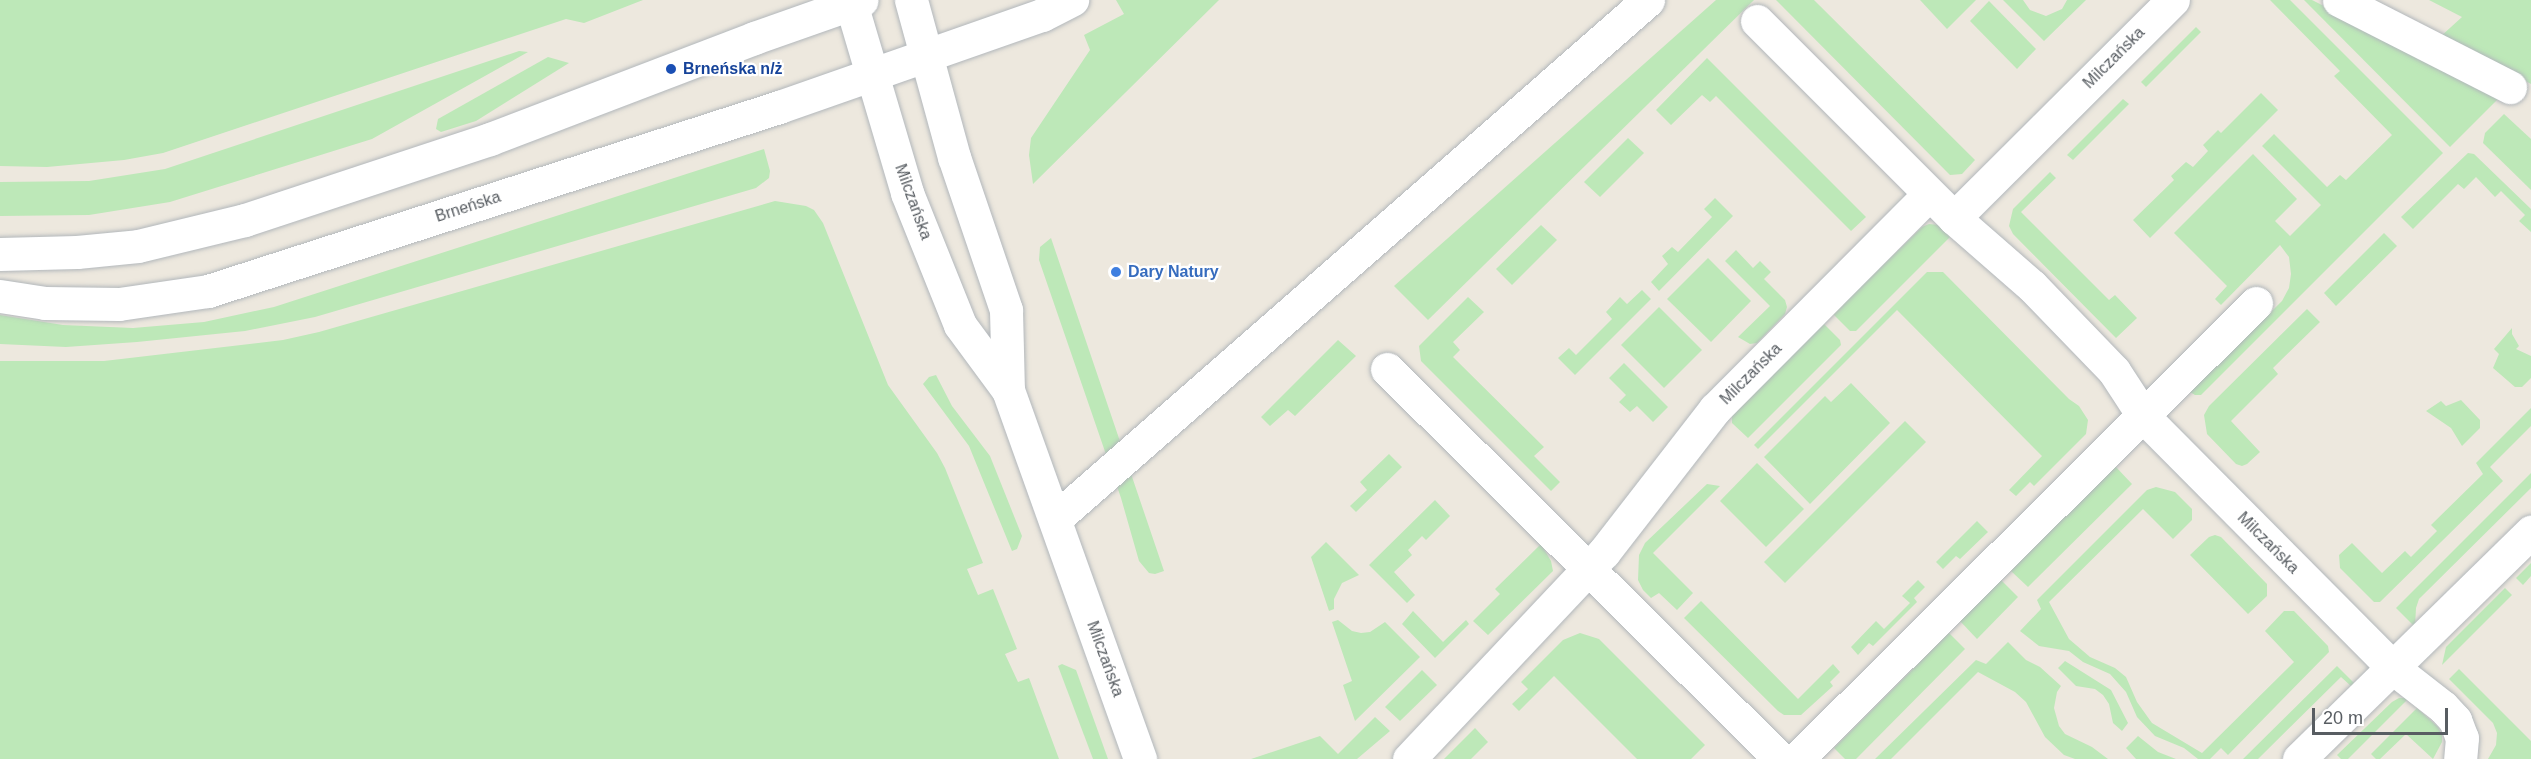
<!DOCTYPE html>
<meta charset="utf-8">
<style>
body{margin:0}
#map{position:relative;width:2531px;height:759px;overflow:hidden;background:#ede8de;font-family:Helvetica,sans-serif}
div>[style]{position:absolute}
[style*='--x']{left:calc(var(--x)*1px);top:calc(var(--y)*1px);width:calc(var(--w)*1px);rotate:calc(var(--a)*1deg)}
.green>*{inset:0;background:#bde8b8}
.roads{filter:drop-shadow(0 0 2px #b2b7bb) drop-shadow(0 0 2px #b2b7bb)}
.minor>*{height:33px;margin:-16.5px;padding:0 16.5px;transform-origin:16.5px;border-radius:16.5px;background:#fff}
.dots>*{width:16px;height:16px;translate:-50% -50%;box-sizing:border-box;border:3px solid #fff;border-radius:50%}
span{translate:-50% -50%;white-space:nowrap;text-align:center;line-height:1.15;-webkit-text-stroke:4.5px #fff;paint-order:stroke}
.street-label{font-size:16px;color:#585d62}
.transit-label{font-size:16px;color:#164399;font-weight:700}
.left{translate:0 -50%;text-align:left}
.shop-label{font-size:16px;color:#366cbe;font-weight:700}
.scale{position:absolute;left:2312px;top:708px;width:136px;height:27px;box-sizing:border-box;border:3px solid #585d62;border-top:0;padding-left:8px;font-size:18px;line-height:21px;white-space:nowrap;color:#585d62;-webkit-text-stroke:4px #fff;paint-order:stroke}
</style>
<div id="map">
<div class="green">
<div style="clip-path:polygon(0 0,643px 0,584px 23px,566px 19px,163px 153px,124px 160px,47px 167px,0 166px)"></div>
<div style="clip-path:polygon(1116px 0,1219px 0,1033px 184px,1029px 155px,1031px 138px,1090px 50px,1084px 35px,1124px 14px)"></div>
<div style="clip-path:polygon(1716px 0,1754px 0,1428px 320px,1394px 286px)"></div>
<div style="clip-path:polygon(1776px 0,1814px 0,1975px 160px,1962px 174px,1950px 175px)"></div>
<div style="clip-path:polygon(1920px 0,1976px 0,1947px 29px)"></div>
<div style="clip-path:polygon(2003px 0,2023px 0,2030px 10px,2046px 16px,2062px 9px,2067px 0,2086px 0,2044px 41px)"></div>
<div style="clip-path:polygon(2270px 0,2290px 0,2443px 153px,2201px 395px,2195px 395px,2190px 392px,2282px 301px,2289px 288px,2291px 274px,2289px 257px,2280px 245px,2221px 305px,2215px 299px,2227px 286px,2174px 233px,2253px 154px,2297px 199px,2275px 221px,2290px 236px,2321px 205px,2262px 146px,2274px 134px,2327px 187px,2340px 175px,2346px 180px,2392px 135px,2334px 76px,2340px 71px)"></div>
<div style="clip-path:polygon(2304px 0,2312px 0,2501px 96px,2450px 147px)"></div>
<div style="clip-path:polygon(2429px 0,2531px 0,2531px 84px,2440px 37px,2462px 17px)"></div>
<div style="clip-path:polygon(1989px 1px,2036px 49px,2017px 69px,1970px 21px)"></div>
<div style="clip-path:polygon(2196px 27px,2201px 32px,2146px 87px,2141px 82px)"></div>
<div style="clip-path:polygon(519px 51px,528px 52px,372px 139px,170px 202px,89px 215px,0 216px,0 182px,89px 181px,165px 169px)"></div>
<div style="clip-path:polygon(548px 57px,569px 63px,476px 121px,441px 132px,436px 129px,438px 119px)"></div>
<div style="clip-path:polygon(1707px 58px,1866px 217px,1851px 231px,1716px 96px,1710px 102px,1702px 95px,1671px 125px,1656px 110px)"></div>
<div style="clip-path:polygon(2261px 93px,2278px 110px,2150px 238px,2133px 220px,2174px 180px,2171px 176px,2186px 162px,2193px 167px,2208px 151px,2203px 145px,2218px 130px,2221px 133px)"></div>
<div style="clip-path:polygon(2123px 99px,2129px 104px,2073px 160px,2067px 155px)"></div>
<div style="clip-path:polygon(2504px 114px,2531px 139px,2531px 190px,2483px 143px,2485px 133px)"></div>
<div style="clip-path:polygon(1628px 138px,1644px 153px,1600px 197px,1584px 182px)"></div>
<div style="clip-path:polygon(764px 149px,770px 171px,769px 178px,756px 188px,315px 317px,245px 331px,137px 342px,66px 347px,0 344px,0 315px,63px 325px,133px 328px,204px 322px,274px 307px)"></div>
<div style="clip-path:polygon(2468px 153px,2474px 154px,2531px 209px,2531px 232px,2519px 221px,2525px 215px,2501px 191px,2495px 197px,2476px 177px,2464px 189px,2458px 184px,2413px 229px,2401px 217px)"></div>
<div style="clip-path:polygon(2050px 172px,2056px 178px,2021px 212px,2109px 300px,2115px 295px,2137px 318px,2116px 338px,2013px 234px,2009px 226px,2013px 209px)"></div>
<div style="clip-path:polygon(1715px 198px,1733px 216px,1659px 291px,1651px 282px,1668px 264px,1662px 256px,1672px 247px,1678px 252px,1712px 217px,1704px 209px)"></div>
<div style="clip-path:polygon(775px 201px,806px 206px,814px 210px,823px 223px,888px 385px,937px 453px,945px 468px,983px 563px,967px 569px,978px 595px,993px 589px,1017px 649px,1005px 654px,1018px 682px,1029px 678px,1059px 759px,0 759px,0 361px,104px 361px,283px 340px,319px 332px)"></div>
<div style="clip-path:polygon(1929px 224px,1939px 225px,1950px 237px,1856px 331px,1850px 331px,1833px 314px,1922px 227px)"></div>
<div style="clip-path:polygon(1541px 225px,1557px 240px,1512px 285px,1496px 269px)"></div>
<div style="clip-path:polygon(2384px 233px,2397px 246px,2336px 306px,2324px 293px)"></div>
<div style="clip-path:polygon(1051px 238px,1164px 571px,1155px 574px,1149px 573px,1139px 561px,1121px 498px,1039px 260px,1040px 247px)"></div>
<div style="clip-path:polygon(1736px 250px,1753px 268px,1760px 261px,1771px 272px,1764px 279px,1785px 300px,1787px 307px,1785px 314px,1757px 343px,1750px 344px,1738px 337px,1770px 306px,1725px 261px)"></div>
<div style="clip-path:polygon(1708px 258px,1751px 301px,1711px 342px,1667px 299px)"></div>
<div style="clip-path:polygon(1927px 272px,1943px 272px,2069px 399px,2079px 406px,2088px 420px,2086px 434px,2034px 486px,2030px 482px,2016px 496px,2009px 490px,2042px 456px,1897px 310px,1758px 449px,1754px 445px)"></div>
<div style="clip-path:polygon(1642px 290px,1651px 299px,1575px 375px,1558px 358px,1569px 348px,1576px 355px,1612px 319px,1606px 312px,1620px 297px,1627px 304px)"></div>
<div style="clip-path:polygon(1468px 297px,1484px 312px,1453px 342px,1460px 350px,1453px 357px,1544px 447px,1534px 456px,1560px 482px,1551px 491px,1421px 361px,1419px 346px)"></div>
<div style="clip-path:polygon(1659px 307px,1702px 350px,1664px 388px,1621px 345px)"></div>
<div style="clip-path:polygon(2307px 309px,2320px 322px,2273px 368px,2278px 374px,2231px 421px,2260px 452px,2247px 464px,2242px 466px,2236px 464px,2207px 434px,2204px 415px,2209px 406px)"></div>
<div style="clip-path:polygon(1824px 324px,1840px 340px,1841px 345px,1748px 438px,1732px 423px,1732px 415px)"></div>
<div style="clip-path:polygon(2512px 328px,2512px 334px,2519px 346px,2516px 349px,2531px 356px,2531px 378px,2522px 387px,2515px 387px,2493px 368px,2499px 354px,2494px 349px)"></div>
<div style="clip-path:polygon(1338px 340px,1356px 356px,1295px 416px,1288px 410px,1270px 426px,1261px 417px)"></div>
<div style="clip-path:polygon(1624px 363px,1668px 407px,1653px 422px,1637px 406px,1630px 412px,1619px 402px,1626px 395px,1609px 378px)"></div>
<div style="clip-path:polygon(936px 375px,952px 406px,990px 456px,1022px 536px,1017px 549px,1012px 551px,969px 446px,923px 384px,929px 377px)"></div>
<div style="clip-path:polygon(1851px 383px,1890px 423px,1810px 504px,1764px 457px,1825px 396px,1831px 402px)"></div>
<div style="clip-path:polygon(2461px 400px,2480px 420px,2480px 428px,2462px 446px,2451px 428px,2426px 411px,2441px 401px,2446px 406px)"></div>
<div style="clip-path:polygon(2531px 408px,2531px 426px,2490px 467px,2503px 481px,2380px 602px,2374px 602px,2340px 568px,2339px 555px,2352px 543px,2382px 573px,2405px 551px,2411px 557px,2437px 531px,2431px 525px,2483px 474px,2476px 463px)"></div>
<div style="clip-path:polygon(1905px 421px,1926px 442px,1785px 583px,1764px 562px)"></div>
<div style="clip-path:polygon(1389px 454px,1402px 467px,1356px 512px,1350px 506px,1367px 490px,1360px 482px)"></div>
<div style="clip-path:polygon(1757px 463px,1804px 509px,1766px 547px,1720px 501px)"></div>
<div style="clip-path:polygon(2115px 466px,2132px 484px,2028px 587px,2011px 571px)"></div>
<div style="clip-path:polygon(2531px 473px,2531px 488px,2419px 599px,2416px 608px,2415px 627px,2396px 608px)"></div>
<div style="clip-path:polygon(1707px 484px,1720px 486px,1653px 553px,1693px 593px,1677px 610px,1659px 593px,1651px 598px,1643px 590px,1638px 580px,1639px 555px,1645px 543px)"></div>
<div style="clip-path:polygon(2156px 487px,2175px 492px,2192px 509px,2192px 520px,2173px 539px,2143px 509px,2049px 602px,2069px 639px,2090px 657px,2115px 668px,2126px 677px,2137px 702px,2152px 723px,2202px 753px,2294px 662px,2265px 631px,2284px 611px,2294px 611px,2328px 646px,2329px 652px,2228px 755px,2221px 748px,2210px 759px,2198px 759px,2184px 748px,2155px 736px,2137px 717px,2126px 692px,2110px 674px,2083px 662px,2069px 651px,2039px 646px,2020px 631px,2041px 609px,2037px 600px,2147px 490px)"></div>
<div style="clip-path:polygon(1435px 500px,1450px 516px,1426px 540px,1422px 536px,1408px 550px,1412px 555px,1394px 572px,1415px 595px,1407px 603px,1369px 565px)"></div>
<div style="clip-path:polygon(1977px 521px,1988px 532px,1960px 559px,1956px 556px,1943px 569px,1936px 562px)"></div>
<div style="clip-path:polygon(2215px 535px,2221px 537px,2267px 584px,2267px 596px,2248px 614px,2190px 555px,2209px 537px)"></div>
<div style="clip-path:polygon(1326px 542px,1359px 575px,1342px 583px,1334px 599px,1334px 609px,1329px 611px,1311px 557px)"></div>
<div style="clip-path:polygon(1541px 544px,1551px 561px,1553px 571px,1488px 635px,1473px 621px,1500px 594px,1495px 589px)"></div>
<div style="clip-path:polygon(2531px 563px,2531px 576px,2523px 585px,2516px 578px)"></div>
<div style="clip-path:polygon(1918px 580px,1925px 587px,1914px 598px,1917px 602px,1873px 646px,1869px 643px,1858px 655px,1851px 647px,1876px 621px,1884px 629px,1910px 603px,1902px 596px)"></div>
<div style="clip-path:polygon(2001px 580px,2018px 597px,1977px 639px,1960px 621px)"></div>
<div style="clip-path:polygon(2505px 588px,2512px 595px,2442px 665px,2446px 647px)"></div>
<div style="clip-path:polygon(1701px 601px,1798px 699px,1833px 664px,1840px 672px,1830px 682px,1833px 686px,1801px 715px,1784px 715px,1778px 711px,1684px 618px)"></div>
<div style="clip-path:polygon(1413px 611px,1443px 642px,1466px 620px,1469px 624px,1435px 658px,1402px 624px)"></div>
<div style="clip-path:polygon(1338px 620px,1352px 631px,1361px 633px,1370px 632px,1385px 622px,1420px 657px,1355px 721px,1343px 685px,1352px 681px,1332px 622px)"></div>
<div style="clip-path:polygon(1580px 633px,1599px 639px,1705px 745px,1691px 759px,1637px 759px,1554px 676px,1519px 711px,1512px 704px,1528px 689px,1521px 682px,1563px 640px)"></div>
<div style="clip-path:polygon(1949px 633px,1965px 649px,1856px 759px,1845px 759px,1834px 748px)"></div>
<div style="clip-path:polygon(2008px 642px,2026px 660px,2040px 667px,2061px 686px,2057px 692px,2054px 708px,2059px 726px,2065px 734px,2092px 747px,2108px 759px,2075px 759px,2064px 755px,2045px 737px,2026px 702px,2015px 692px,1978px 672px,1891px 759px,1875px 759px,1976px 660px,1986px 664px)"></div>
<div style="clip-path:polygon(2065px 661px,2111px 690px,2128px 723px,2122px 731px,2113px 723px,2109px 704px,2103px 695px,2095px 689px,2076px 686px,2058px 668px)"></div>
<div style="clip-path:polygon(1062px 664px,1076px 670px,1108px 759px,1093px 759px,1058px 666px)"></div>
<div style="clip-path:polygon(2337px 666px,2357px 686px,2351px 686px,2341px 677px,2258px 759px,2243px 759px)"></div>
<div style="clip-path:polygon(2459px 669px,2531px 741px,2531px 759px,2488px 759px,2496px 745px,2497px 733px,2493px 723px,2449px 679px)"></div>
<div style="clip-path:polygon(1422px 670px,1437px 685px,1400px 721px,1385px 707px)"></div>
<div style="clip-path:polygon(2399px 698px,2409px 698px,2348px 759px,2341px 759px,2337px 755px,2392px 702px)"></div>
<div style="clip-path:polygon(2417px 708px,2438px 727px,2442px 735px,2442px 742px,2433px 759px,2406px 734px,2380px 759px,2376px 759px,2371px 754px)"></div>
<div style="clip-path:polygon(1375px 717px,1390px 731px,1357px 759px,1251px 759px,1320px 736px,1338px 754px)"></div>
<div style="clip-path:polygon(1475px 728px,1488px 742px,1471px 759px,1444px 759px)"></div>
<div style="clip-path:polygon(2138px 736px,2158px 752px,2176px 759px,2136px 759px,2126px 748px)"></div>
</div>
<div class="roads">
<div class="minor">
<div style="--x:850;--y:0;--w:201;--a:73.5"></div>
<div style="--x:907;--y:193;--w:142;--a:68.1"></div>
<div style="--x:960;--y:325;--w:81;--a:53.6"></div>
<div style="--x:1008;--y:390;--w:392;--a:70.3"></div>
<div style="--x:911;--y:0;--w:163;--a:74.7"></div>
<div style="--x:954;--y:157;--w:162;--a:71.2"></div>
<div style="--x:1006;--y:310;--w:80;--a:88.6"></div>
<div style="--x:2339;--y:0;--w:192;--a:27"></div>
<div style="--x:1757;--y:21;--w:279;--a:45"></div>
<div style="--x:1954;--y:218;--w:103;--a:41.1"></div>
<div style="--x:2032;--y:286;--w:118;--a:46"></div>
<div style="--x:2114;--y:371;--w:55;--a:56.9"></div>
<div style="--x:2144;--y:417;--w:354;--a:45.2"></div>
<div style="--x:2393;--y:668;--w:63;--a:38"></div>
<div style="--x:2443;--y:707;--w:18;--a:47"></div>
<div style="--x:2455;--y:720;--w:19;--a:69"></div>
<div style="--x:2462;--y:738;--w:21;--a:95"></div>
<div style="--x:1954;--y:218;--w:309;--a:-44.9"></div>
<div style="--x:0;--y:254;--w:77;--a:-1.5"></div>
<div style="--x:77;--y:252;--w:61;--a:-5.6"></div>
<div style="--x:138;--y:246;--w:110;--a:-13.7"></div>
<div style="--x:245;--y:220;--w:258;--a:-18.3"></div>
<div style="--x:490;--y:139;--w:283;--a:-20.9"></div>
<div style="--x:754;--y:38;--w:114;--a:-19.4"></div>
<div style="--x:0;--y:296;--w:46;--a:8.8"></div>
<div style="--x:45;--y:303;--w:74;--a:0.8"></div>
<div style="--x:119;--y:304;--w:90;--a:-8.3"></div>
<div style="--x:208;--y:291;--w:600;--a:-17.86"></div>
<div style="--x:779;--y:107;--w:279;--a:-19.3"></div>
<div style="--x:1042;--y:15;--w:34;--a:-27"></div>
<div style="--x:1387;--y:369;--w:554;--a:44.78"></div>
<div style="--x:1055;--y:519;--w:788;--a:-41.19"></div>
<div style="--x:1409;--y:759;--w:284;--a:-46.7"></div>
<div style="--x:1604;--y:552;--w:181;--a:-52.2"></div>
<div style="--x:1715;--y:409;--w:303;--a:-45.1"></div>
<div style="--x:1797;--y:759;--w:647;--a:-44.81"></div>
<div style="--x:2299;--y:759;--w:325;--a:-44.4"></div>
</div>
</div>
<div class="dots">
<div style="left:671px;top:69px;background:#1a4fb4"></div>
<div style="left:1116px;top:272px;background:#3f7fe0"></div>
</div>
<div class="street-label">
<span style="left:2114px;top:58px;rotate:-45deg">Milczańska</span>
<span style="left:913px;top:202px;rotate:70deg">Milczańska</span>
<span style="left:468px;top:207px;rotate:-18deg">Brneńska</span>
<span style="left:1751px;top:374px;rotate:-45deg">Milczańska</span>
<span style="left:2268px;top:543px;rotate:45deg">Milczańska</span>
<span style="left:1105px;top:659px;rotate:70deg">Milczańska</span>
</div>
<div class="transit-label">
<span class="left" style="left:683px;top:69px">Brneńska n/ż</span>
</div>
<div class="shop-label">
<span class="left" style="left:1128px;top:272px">Dary Natury</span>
</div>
<div class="scale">20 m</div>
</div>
